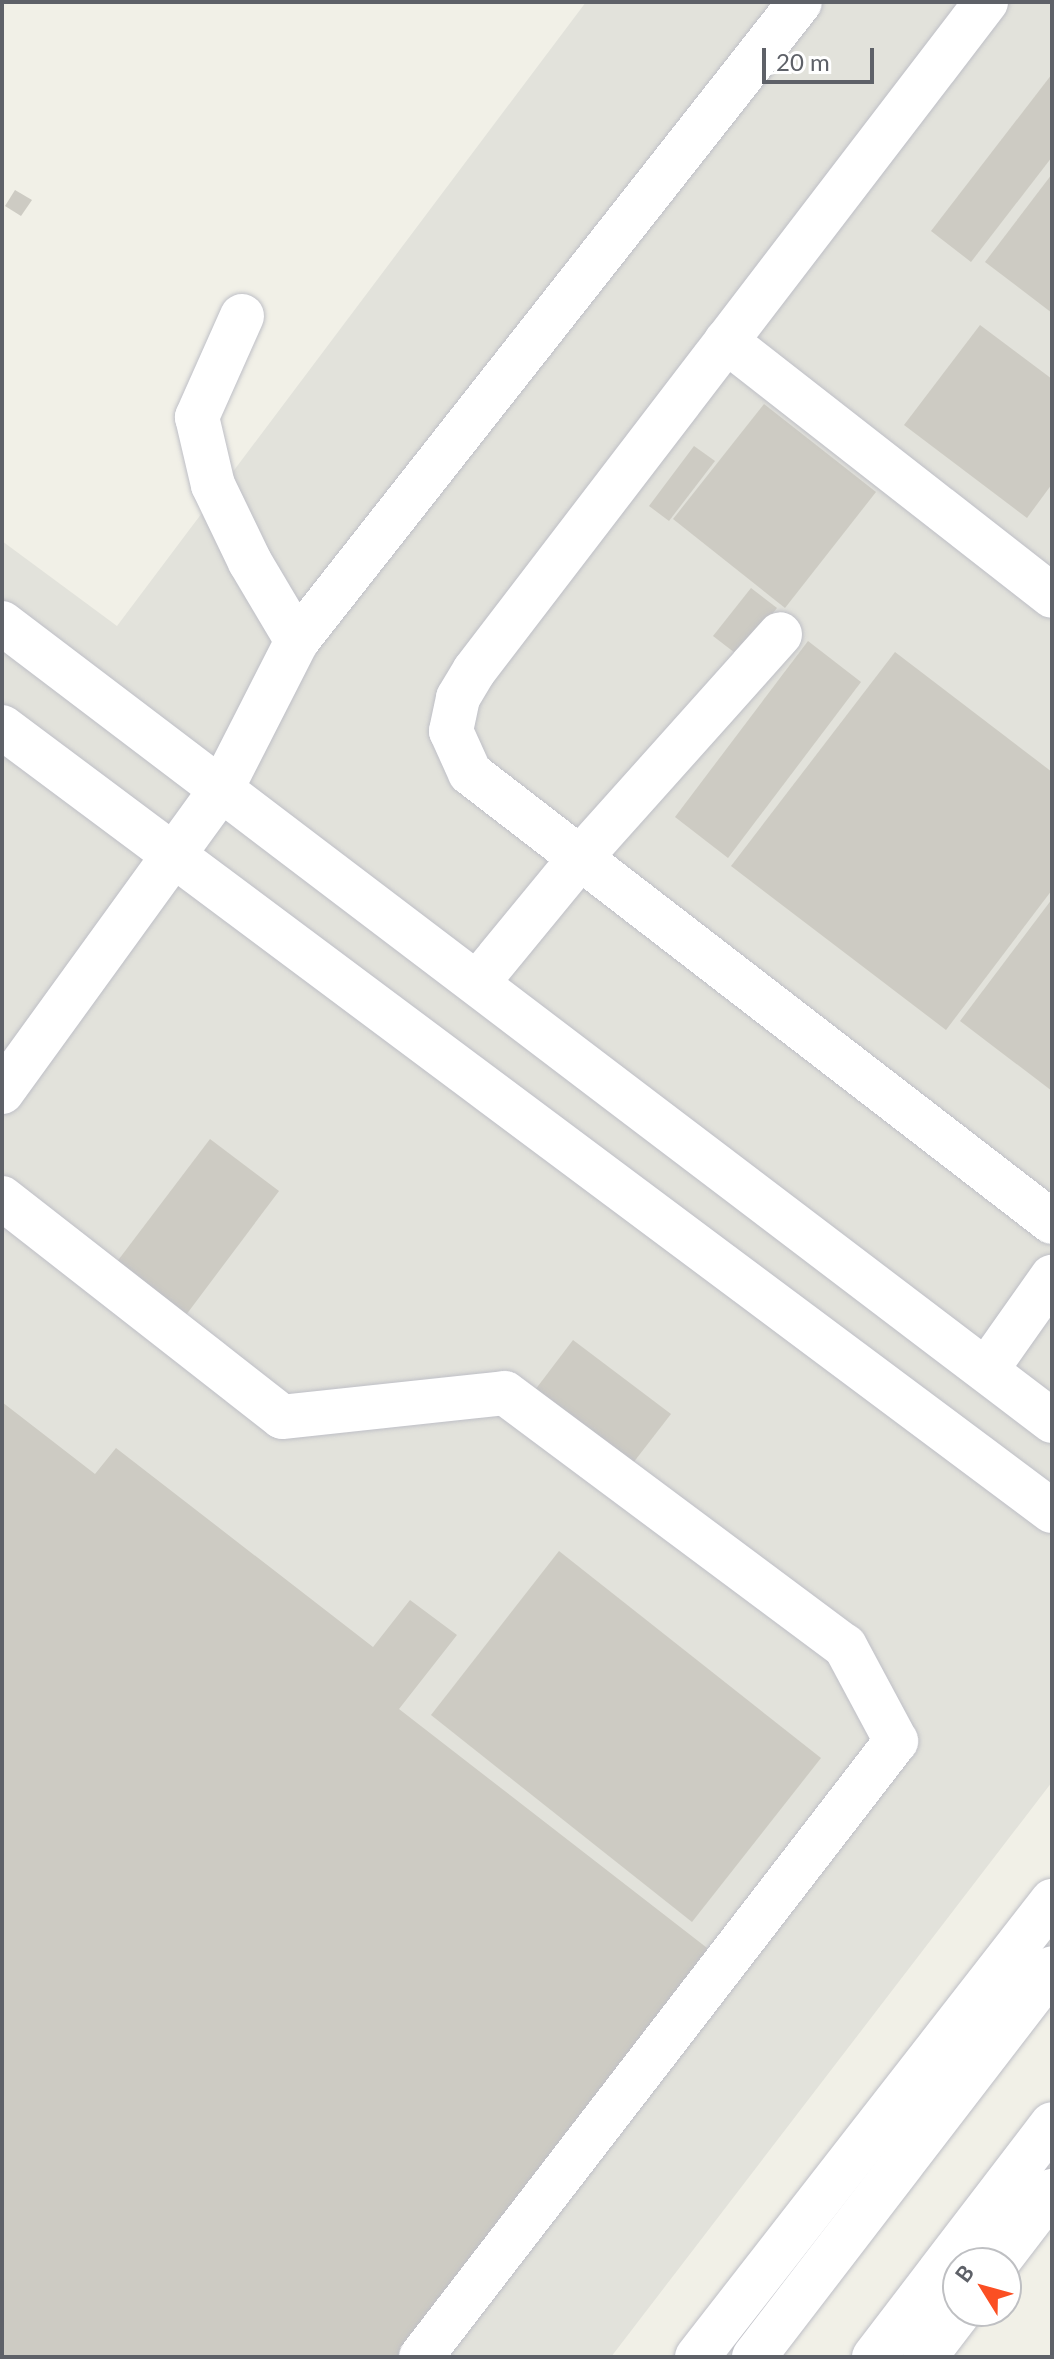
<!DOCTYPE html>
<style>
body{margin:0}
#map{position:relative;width:1054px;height:2359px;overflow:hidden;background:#f1f0e7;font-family:Lato,sans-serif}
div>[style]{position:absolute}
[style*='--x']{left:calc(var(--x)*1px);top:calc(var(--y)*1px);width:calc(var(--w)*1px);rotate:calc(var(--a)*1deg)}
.industrial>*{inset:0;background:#e2e2db}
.building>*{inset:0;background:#cdcbc3}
.roads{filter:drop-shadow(0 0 2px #bebfc6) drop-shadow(0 0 2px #bebfc6)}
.minor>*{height:44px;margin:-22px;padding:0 22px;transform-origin:22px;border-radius:22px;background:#fff}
span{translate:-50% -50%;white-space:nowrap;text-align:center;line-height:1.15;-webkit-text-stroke:7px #fff;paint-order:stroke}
.frame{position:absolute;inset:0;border:4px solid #5e6168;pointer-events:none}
.north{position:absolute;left:942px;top:2247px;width:80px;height:80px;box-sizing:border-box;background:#fff;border:2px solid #bfc0c3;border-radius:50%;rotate:307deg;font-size:22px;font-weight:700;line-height:32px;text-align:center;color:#5e6168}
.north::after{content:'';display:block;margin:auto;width:28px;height:36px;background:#fb4f23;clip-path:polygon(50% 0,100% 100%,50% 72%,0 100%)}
.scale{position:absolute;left:762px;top:48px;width:112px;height:36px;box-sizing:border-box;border:4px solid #5e6168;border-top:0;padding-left:10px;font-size:24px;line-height:28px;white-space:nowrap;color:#5e6168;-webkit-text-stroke:6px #fff;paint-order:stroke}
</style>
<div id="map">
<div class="industrial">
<div style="clip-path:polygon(586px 2px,1052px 2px,1052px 1782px,611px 2357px,2px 2357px,2px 541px,117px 626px)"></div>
</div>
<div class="building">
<div style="clip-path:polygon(1052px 74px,1052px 157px,971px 262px,931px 231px)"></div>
<div style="clip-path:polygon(1052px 174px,1052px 313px,985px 262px)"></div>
<div style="clip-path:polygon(15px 190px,32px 200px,21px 216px,5px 206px)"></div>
<div style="clip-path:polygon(980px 325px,1052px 379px,1052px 484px,1027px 518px,904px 425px)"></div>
<div style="clip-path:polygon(764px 404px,876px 492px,785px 608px,673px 519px)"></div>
<div style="clip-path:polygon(694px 446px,715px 461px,669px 521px,649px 506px)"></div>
<div style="clip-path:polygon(751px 588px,777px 608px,739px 656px,713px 636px)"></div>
<div style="clip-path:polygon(808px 641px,861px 682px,728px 858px,675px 817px)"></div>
<div style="clip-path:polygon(895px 652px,1052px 772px,1052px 890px,946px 1030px,731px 866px)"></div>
<div style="clip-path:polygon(1052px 899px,1052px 1091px,960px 1021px)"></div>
<div style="clip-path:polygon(210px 1139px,279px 1191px,186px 1315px,116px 1263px)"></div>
<div style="clip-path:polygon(573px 1340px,671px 1414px,633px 1463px,535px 1390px)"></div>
<div style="clip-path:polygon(2px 1402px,95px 1474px,116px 1448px,373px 1647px,410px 1600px,457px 1635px,399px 1709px,711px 1951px,397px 2357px,2px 2357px)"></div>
<div style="clip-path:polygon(559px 1551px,821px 1758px,692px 1922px,431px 1715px)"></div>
</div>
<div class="roads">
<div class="minor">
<div style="--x:986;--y:2;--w:842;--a:127.43"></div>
<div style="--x:474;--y:671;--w:31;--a:121"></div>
<div style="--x:458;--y:698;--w:34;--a:102"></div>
<div style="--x:451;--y:731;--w:46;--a:65.7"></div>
<div style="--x:470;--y:773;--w:735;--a:37.65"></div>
<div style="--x:242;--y:316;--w:111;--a:114"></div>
<div style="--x:197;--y:417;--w:70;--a:76.8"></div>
<div style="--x:213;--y:485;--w:85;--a:64.3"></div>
<div style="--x:250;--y:562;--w:92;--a:59.3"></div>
<div style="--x:726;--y:341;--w:414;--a:38"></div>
<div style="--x:2;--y:623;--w:1319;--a:37.23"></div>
<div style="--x:2;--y:727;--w:1310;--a:36.75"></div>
<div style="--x:478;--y:982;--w:161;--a:-50.6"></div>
<div style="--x:580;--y:858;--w:300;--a:-48.2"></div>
<div style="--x:2;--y:1092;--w:375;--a:-54.1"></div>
<div style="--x:222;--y:788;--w:165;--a:-63"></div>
<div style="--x:297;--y:641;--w:813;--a:-51.79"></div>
<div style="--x:2;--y:1198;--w:355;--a:38"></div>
<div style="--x:282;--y:1417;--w:224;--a:-6.1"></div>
<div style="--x:505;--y:1393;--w:424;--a:36.7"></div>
<div style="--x:845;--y:1646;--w:108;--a:61.8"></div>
<div style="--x:896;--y:1741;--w:778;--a:127.64"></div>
<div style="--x:987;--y:1369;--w:113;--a:-54.8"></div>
<div style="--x:997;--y:2263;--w:91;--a:-52.6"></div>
<div style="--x:697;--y:2357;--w:578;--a:-52.1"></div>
<div style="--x:754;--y:2357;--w:490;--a:-52.5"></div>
<div style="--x:874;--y:2357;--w:293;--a:-52.6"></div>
<div style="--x:925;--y:2357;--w:58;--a:-52.7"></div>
</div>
</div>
<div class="frame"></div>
<div class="north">B</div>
<div class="scale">20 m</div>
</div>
